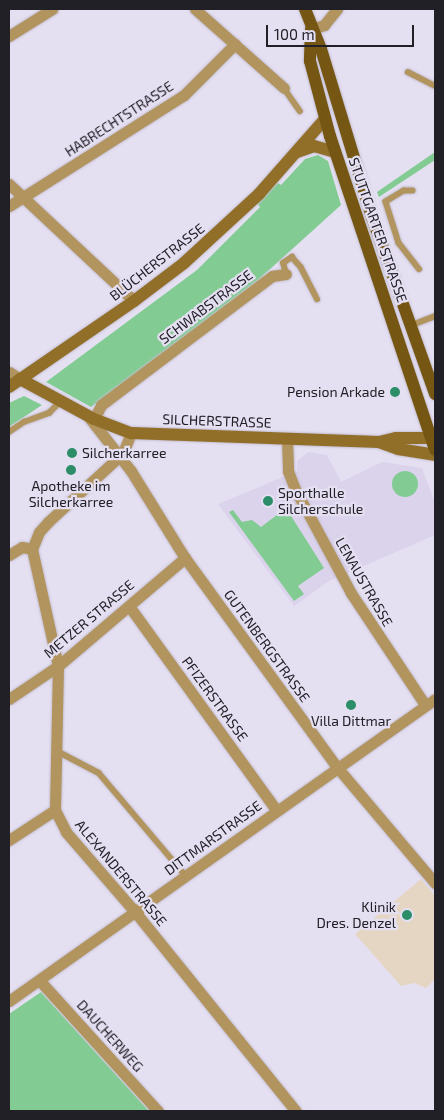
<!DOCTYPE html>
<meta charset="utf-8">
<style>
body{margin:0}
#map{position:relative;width:444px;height:1120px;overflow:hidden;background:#e5dff2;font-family:"Exo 2",sans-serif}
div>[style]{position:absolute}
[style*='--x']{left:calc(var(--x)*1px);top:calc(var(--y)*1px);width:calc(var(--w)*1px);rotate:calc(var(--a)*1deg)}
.built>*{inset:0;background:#dbd2ec}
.medical>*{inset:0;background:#e5d6c3}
.green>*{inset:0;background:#82cc94}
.round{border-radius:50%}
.roads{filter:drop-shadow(0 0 1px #c2bdcd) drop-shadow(0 0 1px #c2bdcd)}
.lane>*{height:5.5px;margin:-2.75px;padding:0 2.75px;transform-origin:2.75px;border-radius:2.75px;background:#b1945e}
.street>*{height:11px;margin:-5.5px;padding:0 5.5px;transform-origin:5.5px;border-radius:5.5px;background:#b1945e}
.secondary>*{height:12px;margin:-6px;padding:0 6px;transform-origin:6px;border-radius:6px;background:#916f29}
.primary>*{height:12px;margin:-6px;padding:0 6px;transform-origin:6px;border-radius:6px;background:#755612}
.dots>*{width:14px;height:14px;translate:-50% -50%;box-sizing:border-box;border:2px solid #e5dff2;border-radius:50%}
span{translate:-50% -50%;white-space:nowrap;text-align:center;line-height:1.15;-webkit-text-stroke:4.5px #e5dff2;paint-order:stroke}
.street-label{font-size:14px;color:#222027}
.poi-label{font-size:14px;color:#222027}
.right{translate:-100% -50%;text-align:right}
.left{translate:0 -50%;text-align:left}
.frame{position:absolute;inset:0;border:10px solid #222027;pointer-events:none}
.scale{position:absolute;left:266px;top:25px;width:148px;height:22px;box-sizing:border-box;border:2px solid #222027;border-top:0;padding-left:6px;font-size:15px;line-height:18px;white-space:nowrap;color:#222027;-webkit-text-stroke:4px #e5dff2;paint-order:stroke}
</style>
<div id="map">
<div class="built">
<div style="clip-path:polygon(308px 452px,327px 455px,341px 482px,382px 462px,422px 468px,435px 503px,435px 535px,329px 581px,294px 606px,218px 504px,297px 471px,297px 461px)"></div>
</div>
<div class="medical">
<div style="clip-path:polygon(421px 879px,435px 896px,435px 979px,426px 988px,414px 983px,401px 986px,355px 934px)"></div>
</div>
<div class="green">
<div style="clip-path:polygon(435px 152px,435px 160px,379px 197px,377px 192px)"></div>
<div style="clip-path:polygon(318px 155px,328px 161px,341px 205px,258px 280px,91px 407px,46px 382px,197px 270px,260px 207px,257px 203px,278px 183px,281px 185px,305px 159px)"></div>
<div style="clip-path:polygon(24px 396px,42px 405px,9px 427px,9px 403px)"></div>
<div class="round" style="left:392px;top:471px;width:26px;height:26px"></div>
<div style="clip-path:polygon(286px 508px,324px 568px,298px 586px,304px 594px,294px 601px,229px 512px,233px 510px,242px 522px,252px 520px,261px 527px)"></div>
<div style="clip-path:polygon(41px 992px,149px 1111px,9px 1111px,9px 1014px)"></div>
</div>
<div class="roads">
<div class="lane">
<div style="--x:408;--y:72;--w:30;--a:27"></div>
<div style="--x:284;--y:88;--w:28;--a:55"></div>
<div style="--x:413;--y:191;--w:9;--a:180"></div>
<div style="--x:404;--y:191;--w:21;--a:149"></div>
<div style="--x:386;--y:202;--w:43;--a:72.4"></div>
<div style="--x:399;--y:243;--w:33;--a:52"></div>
<div style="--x:286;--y:274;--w:11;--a:-105"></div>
<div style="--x:283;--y:263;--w:11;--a:-34"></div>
<div style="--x:292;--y:257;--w:13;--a:48"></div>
<div style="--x:301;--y:267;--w:36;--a:63"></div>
<div style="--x:412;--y:325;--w:25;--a:-21"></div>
<div style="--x:9;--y:432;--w:18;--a:-34"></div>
<div style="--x:24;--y:422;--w:27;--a:-20"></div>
<div style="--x:49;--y:413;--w:16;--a:-45"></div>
<div style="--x:57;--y:751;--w:47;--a:27.6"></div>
<div style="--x:99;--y:773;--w:135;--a:49.8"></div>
</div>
<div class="street">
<div style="--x:195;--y:9;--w:119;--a:41.6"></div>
<div style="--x:311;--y:29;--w:14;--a:-17"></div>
<div style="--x:324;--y:25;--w:21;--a:-51"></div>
<div style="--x:9;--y:36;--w:51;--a:-32.1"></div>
<div style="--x:9;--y:184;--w:171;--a:43.1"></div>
<div style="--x:9;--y:206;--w:207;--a:-32.4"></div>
<div style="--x:184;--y:95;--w:72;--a:-45"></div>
<div style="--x:9;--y:372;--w:13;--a:32"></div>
<div style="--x:88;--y:416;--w:70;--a:52"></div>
<div style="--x:131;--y:471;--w:102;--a:58.2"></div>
<div style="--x:185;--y:558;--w:257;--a:54"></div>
<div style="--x:336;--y:766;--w:153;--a:49.8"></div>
<div style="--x:94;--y:419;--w:16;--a:-63"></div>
<div style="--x:101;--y:405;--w:214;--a:-37"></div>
<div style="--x:272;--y:276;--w:14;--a:-8"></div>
<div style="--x:131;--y:433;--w:22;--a:112"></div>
<div style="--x:123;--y:453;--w:102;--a:137.4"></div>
<div style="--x:48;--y:522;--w:13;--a:132"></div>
<div style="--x:39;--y:532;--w:18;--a:112"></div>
<div style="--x:32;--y:549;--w:120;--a:77.5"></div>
<div style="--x:58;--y:666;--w:144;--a:91.2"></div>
<div style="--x:55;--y:810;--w:25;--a:63"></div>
<div style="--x:66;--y:832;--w:107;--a:49.2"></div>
<div style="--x:136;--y:913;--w:255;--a:51.1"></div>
<div style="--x:287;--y:439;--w:32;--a:88"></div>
<div style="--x:288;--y:471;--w:19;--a:69"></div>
<div style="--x:295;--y:489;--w:118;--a:61.7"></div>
<div style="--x:351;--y:593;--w:134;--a:56.5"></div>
<div style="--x:9;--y:555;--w:15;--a:-32"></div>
<div style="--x:22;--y:547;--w:10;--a:11"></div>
<div style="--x:129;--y:606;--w:251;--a:54.2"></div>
<div style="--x:9;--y:699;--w:59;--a:-34"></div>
<div style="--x:58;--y:666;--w:167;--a:-40.4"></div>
<div style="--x:9;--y:840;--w:55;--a:-33.1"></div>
<div style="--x:40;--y:981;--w:176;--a:47.8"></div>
<div style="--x:9;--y:1001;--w:522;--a:-35.33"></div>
</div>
<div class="secondary">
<div style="--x:297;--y:152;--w:18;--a:-19"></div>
<div style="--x:314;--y:146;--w:22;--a:16"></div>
<div style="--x:20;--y:379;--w:84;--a:28.4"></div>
<div style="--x:94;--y:419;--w:40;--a:21"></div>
<div style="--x:131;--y:433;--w:248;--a:2.1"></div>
<div style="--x:379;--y:442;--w:17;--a:-13"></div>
<div style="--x:396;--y:438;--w:36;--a:0"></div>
<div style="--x:9;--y:387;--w:152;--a:-34.5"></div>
<div style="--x:134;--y:301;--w:63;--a:-37.2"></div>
<div style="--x:184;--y:263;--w:102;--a:-42.6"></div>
<div style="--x:259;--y:194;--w:100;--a:-48.7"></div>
<div style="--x:379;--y:442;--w:20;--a:20"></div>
<div style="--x:398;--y:449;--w:37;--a:9"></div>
</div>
<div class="primary">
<div style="--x:305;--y:9;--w:43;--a:68.2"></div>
<div style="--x:321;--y:49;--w:176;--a:73.1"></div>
<div style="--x:372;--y:217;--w:188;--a:70.4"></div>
<div style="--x:311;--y:29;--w:32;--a:92"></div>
<div style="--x:310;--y:61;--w:78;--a:75.1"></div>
<div style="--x:330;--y:136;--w:331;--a:71.5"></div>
</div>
</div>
<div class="dots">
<div style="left:395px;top:392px;background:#2c8e68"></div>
<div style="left:72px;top:453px;background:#2c8e68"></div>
<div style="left:71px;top:470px;background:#2c8e68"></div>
<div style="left:268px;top:501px;background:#2c8e68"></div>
<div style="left:351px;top:705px;background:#2c8e68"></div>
<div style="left:407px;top:915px;background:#2c8e68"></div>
</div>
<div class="street-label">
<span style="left:119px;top:119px;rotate:-33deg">HABRECHTSTRASSE</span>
<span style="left:378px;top:230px;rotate:71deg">STUTTGARTER STRASSE</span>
<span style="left:157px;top:262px;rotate:-38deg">BLÜCHERSTRASSE</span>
<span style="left:206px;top:307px;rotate:-37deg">SCHWABSTRASSE</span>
<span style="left:217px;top:421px;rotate:2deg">SILCHERSTRASSE</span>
<span style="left:364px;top:582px;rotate:60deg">LENAUSTRASSE</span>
<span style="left:89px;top:619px;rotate:-40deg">METZER STRASSE</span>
<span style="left:267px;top:646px;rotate:54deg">GUTENBERGSTRASSE</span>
<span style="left:215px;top:699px;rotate:54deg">PFIZERSTRASSE</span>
<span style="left:213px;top:838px;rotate:-36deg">DITTMARSTRASSE</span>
<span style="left:121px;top:873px;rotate:50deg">ALEXANDERSTRASSE</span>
<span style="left:110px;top:1036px;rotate:48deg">DAUCHERWEG</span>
</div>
<div class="poi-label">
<span class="right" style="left:385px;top:392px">Pension Arkade</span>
<span class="left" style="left:82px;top:453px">Silcherkarree</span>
<span style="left:71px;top:494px">Apotheke im<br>Silcherkarree</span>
<span class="left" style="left:278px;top:501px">Sporthalle<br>Silcherschule</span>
<span style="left:351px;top:721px">Villa Dittmar</span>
<span class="right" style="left:396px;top:915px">Klinik<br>Dres. Denzel</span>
</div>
<div class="frame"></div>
<div class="scale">100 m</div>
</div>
